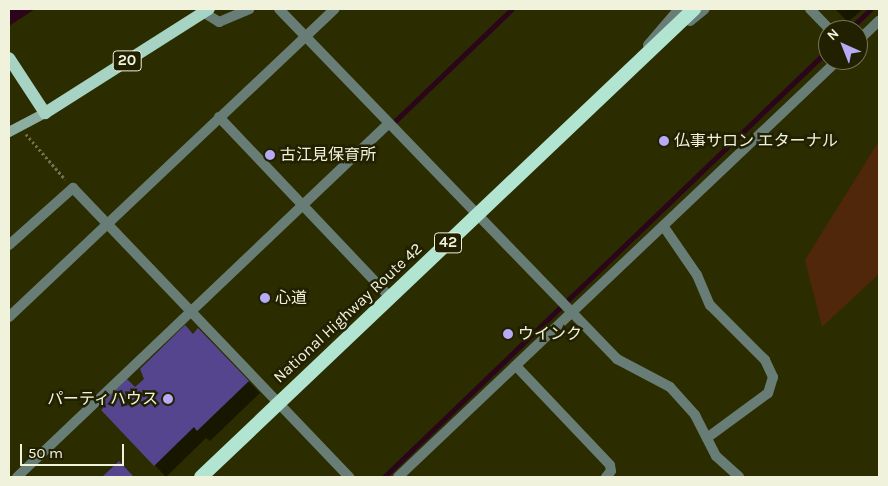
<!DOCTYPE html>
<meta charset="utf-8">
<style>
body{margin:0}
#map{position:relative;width:888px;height:486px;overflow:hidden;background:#2b2c00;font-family:Karla,"Noto Sans JP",sans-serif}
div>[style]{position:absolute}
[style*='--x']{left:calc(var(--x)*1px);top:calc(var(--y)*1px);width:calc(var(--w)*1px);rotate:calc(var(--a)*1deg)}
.green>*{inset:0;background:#51270b}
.water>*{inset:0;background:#2b051a}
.shadow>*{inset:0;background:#0007}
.stream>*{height:4.5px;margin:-2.25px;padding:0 2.25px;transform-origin:2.25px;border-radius:2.25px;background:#2b051a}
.building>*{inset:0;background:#55458e}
.path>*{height:2.5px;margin-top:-1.25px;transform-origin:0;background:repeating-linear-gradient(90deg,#71724e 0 2.5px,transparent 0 5px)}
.minor>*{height:10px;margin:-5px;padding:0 5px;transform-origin:5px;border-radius:5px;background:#687d76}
.secondary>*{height:10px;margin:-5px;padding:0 5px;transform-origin:5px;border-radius:5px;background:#8baea1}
.primary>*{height:12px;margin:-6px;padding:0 6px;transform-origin:6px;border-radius:6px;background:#a6d3c3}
.trunk>*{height:14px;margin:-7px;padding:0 7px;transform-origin:7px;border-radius:7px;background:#b2e4d2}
.dots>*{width:14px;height:14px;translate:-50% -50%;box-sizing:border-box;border:2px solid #212102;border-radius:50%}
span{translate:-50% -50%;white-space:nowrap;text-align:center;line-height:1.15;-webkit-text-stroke:5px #212102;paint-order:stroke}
.shield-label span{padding:1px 4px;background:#212102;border:1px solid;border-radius:4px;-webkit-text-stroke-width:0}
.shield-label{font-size:15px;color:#f0f2db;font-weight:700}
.poi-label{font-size:16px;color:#f0f2db}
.left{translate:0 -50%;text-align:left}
.right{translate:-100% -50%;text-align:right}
.street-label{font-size:16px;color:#f0f2db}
.frame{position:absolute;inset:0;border:10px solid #f0f2db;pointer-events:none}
.north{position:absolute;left:818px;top:20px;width:50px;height:50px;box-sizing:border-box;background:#212102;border:1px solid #747559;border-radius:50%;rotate:316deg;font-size:14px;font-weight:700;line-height:20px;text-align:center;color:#f0f2db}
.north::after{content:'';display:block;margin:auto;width:18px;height:22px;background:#b7abf8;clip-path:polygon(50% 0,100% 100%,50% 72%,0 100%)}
.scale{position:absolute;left:20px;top:444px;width:104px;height:22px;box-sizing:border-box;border:2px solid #f0f2db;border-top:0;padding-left:6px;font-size:15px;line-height:18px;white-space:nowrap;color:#f0f2db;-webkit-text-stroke:4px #212102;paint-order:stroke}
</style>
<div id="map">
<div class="green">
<div style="clip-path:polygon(879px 141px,879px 274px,822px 327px,805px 260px)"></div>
</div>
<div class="water">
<div style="clip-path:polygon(9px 9px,35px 9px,9px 26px)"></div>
</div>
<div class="shadow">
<div style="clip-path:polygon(835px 9px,863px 9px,848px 22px)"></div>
<div style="clip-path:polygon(198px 330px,260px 393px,210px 441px,206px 438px,166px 477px,102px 410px,136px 389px)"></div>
</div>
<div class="stream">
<div style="--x:849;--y:30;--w:30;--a:-44"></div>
<div style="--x:391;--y:125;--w:168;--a:-43.8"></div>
<div style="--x:384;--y:477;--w:616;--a:-43.88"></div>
</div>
<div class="building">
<div style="clip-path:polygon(185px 325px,193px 334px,198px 328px,249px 381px,197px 431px,194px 427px,154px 466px,101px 410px,103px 408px,100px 405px,127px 379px,135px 387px,144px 379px,140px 369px)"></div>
<div style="clip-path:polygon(119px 461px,134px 477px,102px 477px)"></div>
</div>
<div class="path">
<div style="--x:26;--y:134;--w:60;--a:49.1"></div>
</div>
<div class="minor">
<div style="--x:279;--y:9;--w:487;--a:46"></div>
<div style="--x:617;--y:359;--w:60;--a:27.8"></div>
<div style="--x:670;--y:387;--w:38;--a:48"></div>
<div style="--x:695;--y:415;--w:46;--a:62.9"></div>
<div style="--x:716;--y:456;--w:31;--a:42"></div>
<div style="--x:810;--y:9;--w:29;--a:46"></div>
<div style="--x:203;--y:12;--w:19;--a:32"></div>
<div style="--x:219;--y:22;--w:33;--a:-23"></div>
<div style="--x:690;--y:21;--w:19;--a:-39"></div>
<div style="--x:858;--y:41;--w:29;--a:-44"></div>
<div style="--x:648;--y:45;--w:48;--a:-49.3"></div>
<div style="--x:219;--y:117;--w:248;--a:46.5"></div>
<div style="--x:664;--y:227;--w:58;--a:55.5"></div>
<div style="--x:697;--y:275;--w:33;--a:67"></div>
<div style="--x:710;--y:305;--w:78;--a:45"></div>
<div style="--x:765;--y:360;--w:19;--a:65"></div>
<div style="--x:773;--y:377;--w:17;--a:107"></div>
<div style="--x:768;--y:393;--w:76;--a:143.6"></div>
<div style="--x:9;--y:245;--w:86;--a:-41.7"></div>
<div style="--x:73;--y:188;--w:400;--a:46.3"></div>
<div style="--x:9;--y:317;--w:448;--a:-43.4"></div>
<div style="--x:517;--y:367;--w:135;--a:46.5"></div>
<div style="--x:610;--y:465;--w:6;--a:81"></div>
<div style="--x:611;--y:471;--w:8;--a:130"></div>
<div style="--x:17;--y:477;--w:512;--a:-43.58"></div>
<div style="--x:398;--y:477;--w:606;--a:-43.46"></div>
</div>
<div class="secondary">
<div style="--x:9;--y:132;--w:41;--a:-27.8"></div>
</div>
<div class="primary">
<div style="--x:9;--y:58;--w:66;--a:56.8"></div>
<div style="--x:45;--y:113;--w:194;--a:-32.4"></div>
</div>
<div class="trunk">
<div style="--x:201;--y:477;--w:680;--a:-43.51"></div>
</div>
<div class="dots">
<div style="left:664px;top:141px;background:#b7abf8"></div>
<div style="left:270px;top:155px;background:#b7abf8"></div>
<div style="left:265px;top:298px;background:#b7abf8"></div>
<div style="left:508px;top:334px;background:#b7abf8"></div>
<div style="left:168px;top:399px;background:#b7abf8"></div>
</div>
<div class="shield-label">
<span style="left:127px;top:61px">20</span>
<span style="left:448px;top:243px">42</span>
</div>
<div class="poi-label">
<span class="left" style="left:674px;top:141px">仏事サロン エターナル</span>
<span class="left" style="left:280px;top:155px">古江見保育所</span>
<span class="left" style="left:275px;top:298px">心道</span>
<span class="left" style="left:518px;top:334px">ウインク</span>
<span class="right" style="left:158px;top:399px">パーティハウス</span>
</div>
<div class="street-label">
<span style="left:348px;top:313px;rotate:-43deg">National Highway Route 42</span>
</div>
<div class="frame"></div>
<div class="north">N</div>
<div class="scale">50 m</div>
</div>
